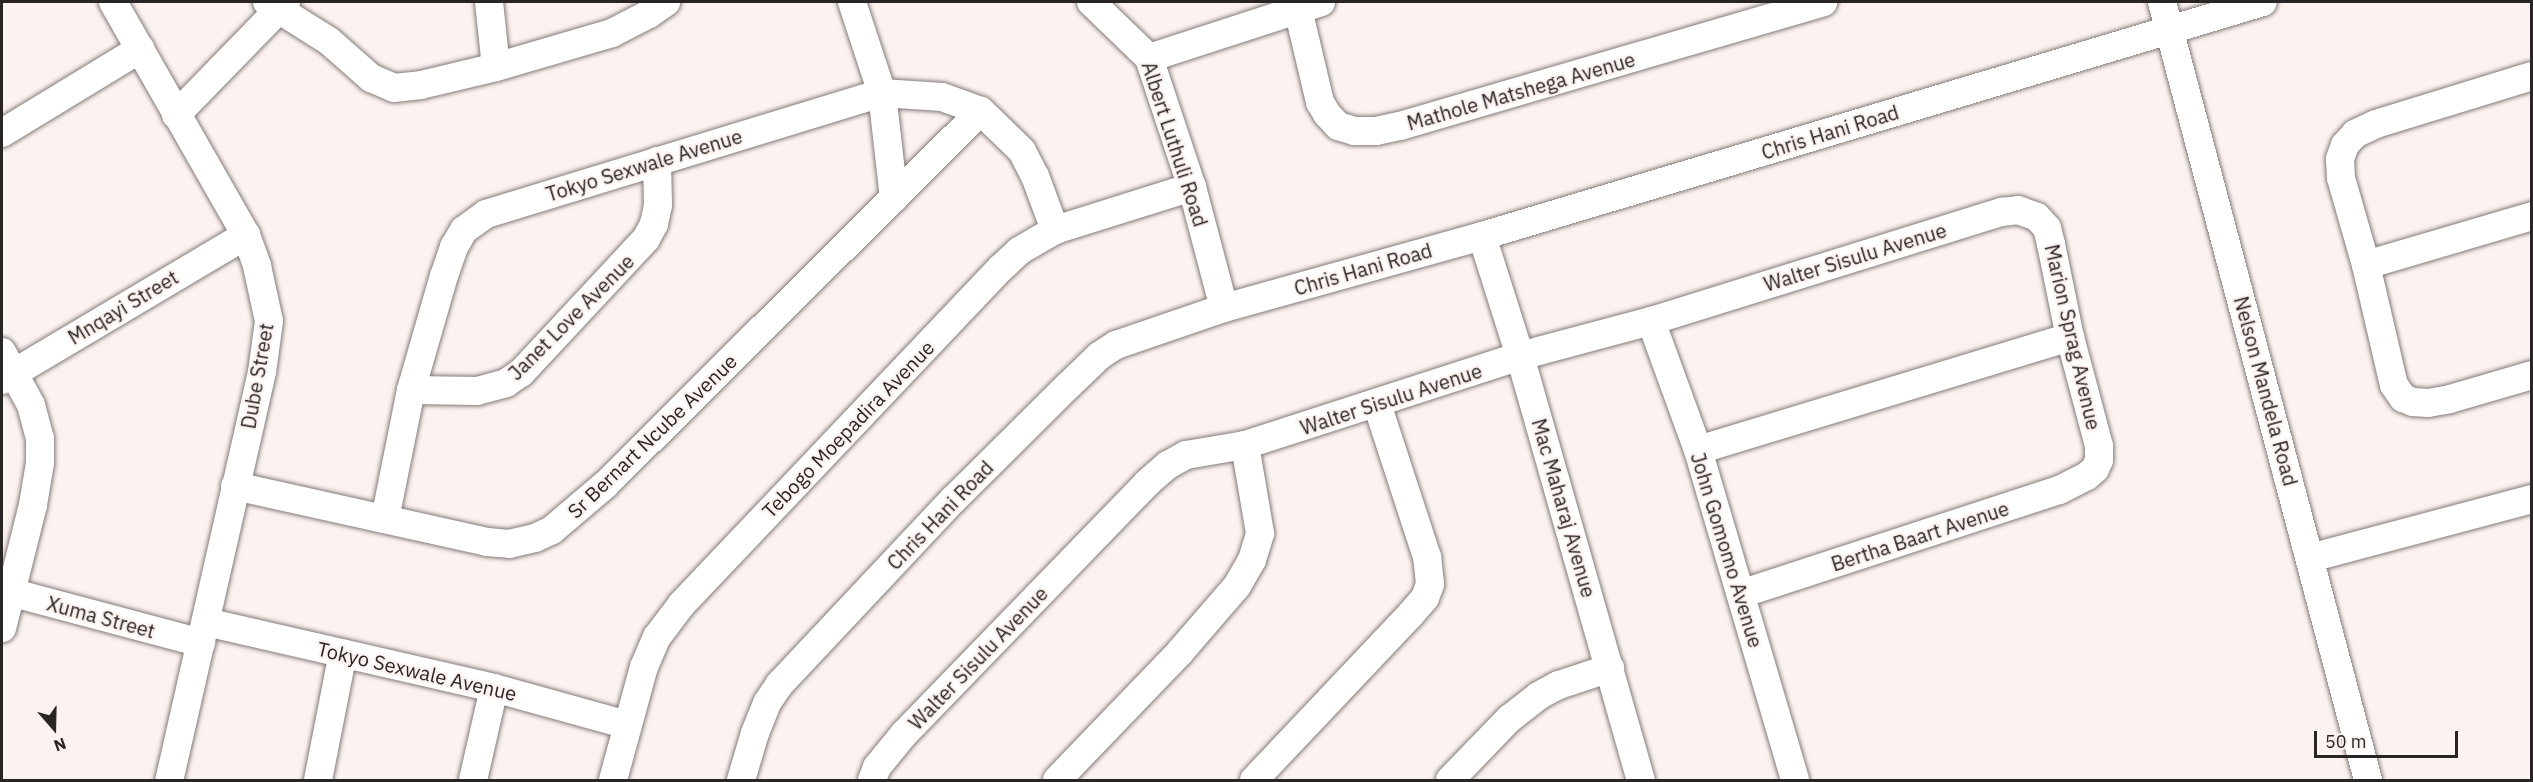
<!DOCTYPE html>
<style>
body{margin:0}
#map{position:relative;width:2533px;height:782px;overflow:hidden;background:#fcf3f0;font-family:"IBM Plex Sans",sans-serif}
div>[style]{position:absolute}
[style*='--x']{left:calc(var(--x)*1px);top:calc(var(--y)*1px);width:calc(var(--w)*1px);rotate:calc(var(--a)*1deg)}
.roads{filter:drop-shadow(0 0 2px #837b79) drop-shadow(0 0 2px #837b79)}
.minor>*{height:28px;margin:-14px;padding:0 14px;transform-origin:14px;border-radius:14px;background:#fff}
span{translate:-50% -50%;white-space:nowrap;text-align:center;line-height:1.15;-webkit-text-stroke:4.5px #fcf3f0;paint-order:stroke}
.street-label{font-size:20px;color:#282524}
.frame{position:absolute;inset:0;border:3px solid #282524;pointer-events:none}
.north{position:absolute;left:24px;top:698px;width:60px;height:60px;-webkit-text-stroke:4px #fcf3f0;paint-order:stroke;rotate:160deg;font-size:16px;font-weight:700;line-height:24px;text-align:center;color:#282524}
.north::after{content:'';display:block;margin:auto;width:21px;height:27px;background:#282524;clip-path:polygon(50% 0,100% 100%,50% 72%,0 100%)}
.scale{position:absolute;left:2314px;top:731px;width:144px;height:27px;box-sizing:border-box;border:3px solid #282524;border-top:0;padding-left:8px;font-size:18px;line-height:21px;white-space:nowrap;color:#282524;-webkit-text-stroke:4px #fcf3f0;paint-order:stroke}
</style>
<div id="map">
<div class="roads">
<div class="minor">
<div style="--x:113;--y:2;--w:268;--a:60.3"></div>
<div style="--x:246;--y:235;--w:33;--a:70"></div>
<div style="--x:257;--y:266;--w:56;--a:77.7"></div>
<div style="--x:269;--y:321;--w:51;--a:97.8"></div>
<div style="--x:262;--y:372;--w:418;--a:102.8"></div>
<div style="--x:267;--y:2;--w:73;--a:32.2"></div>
<div style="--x:329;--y:41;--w:56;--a:41.4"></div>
<div style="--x:371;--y:78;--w:25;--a:23"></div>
<div style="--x:394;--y:88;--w:27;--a:-6"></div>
<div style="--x:421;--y:85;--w:77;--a:-13.5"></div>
<div style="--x:496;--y:67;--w:121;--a:-16.3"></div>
<div style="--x:612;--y:33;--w:42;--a:-27.2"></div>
<div style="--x:649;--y:14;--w:21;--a:-35"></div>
<div style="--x:489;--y:2;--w:65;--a:83.9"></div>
<div style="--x:852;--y:2;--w:96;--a:71.8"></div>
<div style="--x:882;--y:93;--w:106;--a:83.5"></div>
<div style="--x:1091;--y:2;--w:81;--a:44"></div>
<div style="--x:1149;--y:58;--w:136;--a:71.6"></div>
<div style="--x:1192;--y:187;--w:125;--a:75.2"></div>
<div style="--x:2162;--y:2;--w:805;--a:75.17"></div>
<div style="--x:1298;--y:9;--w:96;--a:76.7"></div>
<div style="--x:1320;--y:102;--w:14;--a:60"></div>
<div style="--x:1327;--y:114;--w:16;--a:47"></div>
<div style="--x:1338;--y:126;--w:17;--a:17"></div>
<div style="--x:1354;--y:131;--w:22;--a:0"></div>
<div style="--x:1376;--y:131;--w:25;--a:-12"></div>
<div style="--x:1400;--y:126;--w:441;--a:-16.3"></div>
<div style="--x:1149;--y:58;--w:181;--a:-18"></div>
<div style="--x:2532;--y:76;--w:163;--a:162.9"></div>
<div style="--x:2376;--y:124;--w:23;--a:155"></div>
<div style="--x:2355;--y:134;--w:15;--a:132"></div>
<div style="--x:2345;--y:145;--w:15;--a:110"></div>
<div style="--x:2340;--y:159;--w:19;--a:87"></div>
<div style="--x:2341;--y:178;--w:91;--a:74"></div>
<div style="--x:2366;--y:265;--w:123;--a:76.9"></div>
<div style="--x:2394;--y:385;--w:16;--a:55"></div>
<div style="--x:2403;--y:398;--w:11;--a:22"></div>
<div style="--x:2413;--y:402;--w:15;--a:4"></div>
<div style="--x:2428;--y:403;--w:22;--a:-10"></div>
<div style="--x:2450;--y:399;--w:85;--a:-16.3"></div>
<div style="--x:176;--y:115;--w:158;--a:-45.8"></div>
<div style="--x:2;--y:133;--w:162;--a:-31.3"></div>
<div style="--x:1482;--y:236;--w:126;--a:72.4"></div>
<div style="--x:1520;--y:356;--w:441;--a:74.1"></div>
<div style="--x:2366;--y:265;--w:173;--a:-16.4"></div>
<div style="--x:1651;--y:321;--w:137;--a:70"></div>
<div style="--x:1698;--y:450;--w:344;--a:73.6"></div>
<div style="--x:2;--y:352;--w:60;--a:61.3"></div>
<div style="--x:31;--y:405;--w:35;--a:75"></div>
<div style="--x:40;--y:439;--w:24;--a:90"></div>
<div style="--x:40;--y:463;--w:43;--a:99.5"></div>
<div style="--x:33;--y:505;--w:127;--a:104.1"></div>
<div style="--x:2;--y:380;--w:284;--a:-30.7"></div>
<div style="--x:411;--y:390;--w:66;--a:0.9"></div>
<div style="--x:477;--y:391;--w:30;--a:-15"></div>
<div style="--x:506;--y:383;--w:18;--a:-34"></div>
<div style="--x:521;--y:373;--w:183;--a:-47"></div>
<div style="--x:646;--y:239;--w:17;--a:-62"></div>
<div style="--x:654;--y:224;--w:19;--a:-78"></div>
<div style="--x:658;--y:205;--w:44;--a:-91.3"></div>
<div style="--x:1698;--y:450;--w:389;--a:-16.9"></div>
<div style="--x:235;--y:486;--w:258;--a:12.5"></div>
<div style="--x:487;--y:542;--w:22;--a:5"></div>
<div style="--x:509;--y:544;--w:27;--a:-13"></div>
<div style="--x:535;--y:538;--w:19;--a:-25"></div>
<div style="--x:552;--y:530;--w:71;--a:-40.4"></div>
<div style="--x:606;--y:484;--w:529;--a:-44.85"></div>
<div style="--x:385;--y:519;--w:132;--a:-78.6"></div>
<div style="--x:411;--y:390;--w:119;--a:-73.9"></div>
<div style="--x:444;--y:276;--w:31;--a:-71"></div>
<div style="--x:454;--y:247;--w:20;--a:-60"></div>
<div style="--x:464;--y:230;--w:27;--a:-36"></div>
<div style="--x:486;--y:214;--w:414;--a:-17"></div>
<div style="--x:882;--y:93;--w:60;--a:3.8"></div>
<div style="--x:942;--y:97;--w:41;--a:19.7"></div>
<div style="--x:981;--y:111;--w:57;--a:44.3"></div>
<div style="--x:1022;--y:151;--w:28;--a:63"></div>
<div style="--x:1035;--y:176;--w:58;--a:69.7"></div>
<div style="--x:2310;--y:558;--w:230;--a:-14.9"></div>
<div style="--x:2;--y:590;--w:206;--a:14.9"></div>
<div style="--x:206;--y:622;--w:295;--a:12.9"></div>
<div style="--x:494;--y:688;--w:138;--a:15.5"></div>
<div style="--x:318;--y:780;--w:129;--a:-78.9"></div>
<div style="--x:473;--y:780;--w:94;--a:-77.1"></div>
<div style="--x:613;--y:780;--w:117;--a:-74.7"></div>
<div style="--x:644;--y:667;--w:33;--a:-67"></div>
<div style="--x:657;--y:637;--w:40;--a:-53"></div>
<div style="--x:681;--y:605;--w:465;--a:-46.5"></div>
<div style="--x:1001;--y:268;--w:25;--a:-43"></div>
<div style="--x:1019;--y:251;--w:42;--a:-30.3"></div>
<div style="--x:1055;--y:230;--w:144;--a:-17.4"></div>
<div style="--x:741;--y:780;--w:49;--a:-73.4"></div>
<div style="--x:755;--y:733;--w:32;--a:-68"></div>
<div style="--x:767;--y:703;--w:22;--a:-56"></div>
<div style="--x:779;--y:685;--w:254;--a:-46.8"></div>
<div style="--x:953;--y:500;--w:163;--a:-44.8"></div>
<div style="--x:1069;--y:385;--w:42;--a:-44"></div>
<div style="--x:1099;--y:356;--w:20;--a:-33"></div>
<div style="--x:1116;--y:345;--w:114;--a:-18.9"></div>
<div style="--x:1224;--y:308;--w:268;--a:-15.6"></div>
<div style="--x:1482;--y:236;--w:815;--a:-16.68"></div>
<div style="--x:872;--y:780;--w:14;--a:-69"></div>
<div style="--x:877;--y:767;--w:43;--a:-50.7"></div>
<div style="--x:904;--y:734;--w:349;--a:-45.9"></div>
<div style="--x:1147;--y:483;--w:28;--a:-41"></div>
<div style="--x:1168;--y:465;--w:21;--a:-29"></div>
<div style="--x:1186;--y:455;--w:60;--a:-9.6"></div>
<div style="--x:1245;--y:445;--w:289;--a:-17.9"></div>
<div style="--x:1520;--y:356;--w:136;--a:-15"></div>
<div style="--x:1651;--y:321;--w:368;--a:-17.3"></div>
<div style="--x:2002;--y:212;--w:16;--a:-7"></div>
<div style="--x:2018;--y:210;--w:20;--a:20"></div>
<div style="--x:2037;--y:217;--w:15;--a:48"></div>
<div style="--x:2047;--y:228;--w:16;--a:76"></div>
<div style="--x:2051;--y:244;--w:95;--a:78.5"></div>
<div style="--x:2070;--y:337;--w:113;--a:75.1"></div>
<div style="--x:2099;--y:446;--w:14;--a:90"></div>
<div style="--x:2099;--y:460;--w:10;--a:114"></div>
<div style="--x:2095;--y:469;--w:11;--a:139"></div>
<div style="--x:2087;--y:476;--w:31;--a:153"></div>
<div style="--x:2059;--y:490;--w:335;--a:161.9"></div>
<div style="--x:1057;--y:780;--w:178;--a:-46.1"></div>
<div style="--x:1180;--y:652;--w:87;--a:-49.2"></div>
<div style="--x:1237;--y:586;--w:30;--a:-60"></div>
<div style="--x:1252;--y:560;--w:28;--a:-73"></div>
<div style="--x:1260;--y:533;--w:89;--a:-99.7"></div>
<div style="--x:1254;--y:780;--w:228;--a:-46.6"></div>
<div style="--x:1411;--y:614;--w:21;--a:-49"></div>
<div style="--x:1425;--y:598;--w:15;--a:-70"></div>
<div style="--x:1430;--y:584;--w:27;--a:-96"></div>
<div style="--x:1427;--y:557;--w:161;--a:-108.1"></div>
<div style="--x:1450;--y:780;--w:85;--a:-46"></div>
<div style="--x:1509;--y:719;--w:37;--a:-38"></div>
<div style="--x:1538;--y:696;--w:24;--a:-28"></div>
<div style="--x:1559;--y:685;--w:54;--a:-18.4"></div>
</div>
</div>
<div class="street-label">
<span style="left:1521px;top:91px;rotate:-16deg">Mathole Matshega Avenue</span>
<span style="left:1830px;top:132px;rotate:-17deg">Chris Hani Road</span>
<span style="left:1175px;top:144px;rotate:72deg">Albert Luthuli Road</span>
<span style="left:644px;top:165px;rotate:-17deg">Tokyo Sexwale Avenue</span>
<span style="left:1855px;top:257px;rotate:-17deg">Walter Sisulu Avenue</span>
<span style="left:1363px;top:269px;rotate:-16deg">Chris Hani Road</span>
<span style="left:123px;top:307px;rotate:-31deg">Mnqayi Street</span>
<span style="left:571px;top:317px;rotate:-45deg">Janet Love Avenue</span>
<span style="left:2073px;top:337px;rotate:77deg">Marion Sprag Avenue</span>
<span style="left:257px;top:376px;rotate:-80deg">Dube Street</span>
<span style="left:2266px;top:391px;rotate:75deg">Nelson Mandela Road</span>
<span style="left:1391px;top:399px;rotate:-18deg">Walter Sisulu Avenue</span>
<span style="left:848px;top:429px;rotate:-46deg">Tebogo Moepadira Avenue</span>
<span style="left:652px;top:436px;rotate:-44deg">Sr Bernart Ncube Avenue</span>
<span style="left:1564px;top:508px;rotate:74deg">Mac Maharaj Avenue</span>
<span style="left:940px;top:515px;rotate:-46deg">Chris Hani Road</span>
<span style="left:1920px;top:536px;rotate:-18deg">Bertha Baart Avenue</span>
<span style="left:1727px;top:550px;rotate:73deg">John Gomomo Avenue</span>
<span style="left:101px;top:617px;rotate:15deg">Xuma Street</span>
<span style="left:978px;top:658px;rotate:-46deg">Walter Sisulu Avenue</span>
<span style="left:417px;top:671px;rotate:13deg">Tokyo Sexwale Avenue</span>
</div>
<div class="frame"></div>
<div class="north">N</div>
<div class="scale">50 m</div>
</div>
